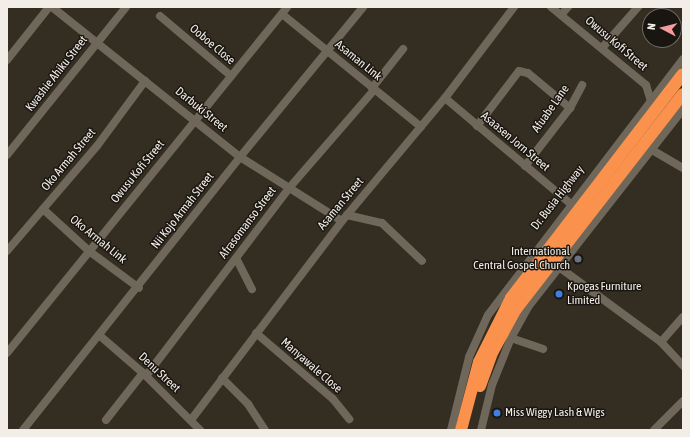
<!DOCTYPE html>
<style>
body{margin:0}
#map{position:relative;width:690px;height:437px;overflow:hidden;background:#342d21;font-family:"Asap Condensed",sans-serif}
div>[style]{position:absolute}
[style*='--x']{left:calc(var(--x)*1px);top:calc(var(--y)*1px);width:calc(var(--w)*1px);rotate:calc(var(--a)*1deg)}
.minor>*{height:8px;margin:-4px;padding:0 4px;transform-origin:4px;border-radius:4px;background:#6f675a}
.highway>*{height:12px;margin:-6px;padding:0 6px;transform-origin:6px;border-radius:6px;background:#fa914c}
.dots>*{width:11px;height:11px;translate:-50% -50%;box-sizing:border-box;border:2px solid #191510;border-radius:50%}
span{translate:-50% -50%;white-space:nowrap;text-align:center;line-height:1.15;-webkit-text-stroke:3px #191510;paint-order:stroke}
.street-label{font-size:12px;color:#f2ede6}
.poi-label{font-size:12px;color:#f2ede6}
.right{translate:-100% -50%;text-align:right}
.left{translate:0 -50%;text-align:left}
.frame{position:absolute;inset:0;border:8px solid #f2ede6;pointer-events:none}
.north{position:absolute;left:642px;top:8px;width:40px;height:40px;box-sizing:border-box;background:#191510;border:1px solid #706b66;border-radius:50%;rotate:277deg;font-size:11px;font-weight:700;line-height:16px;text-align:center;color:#f2ede6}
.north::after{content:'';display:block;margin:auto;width:14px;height:18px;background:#f59b9e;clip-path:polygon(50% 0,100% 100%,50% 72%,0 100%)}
</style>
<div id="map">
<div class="minor">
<div style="--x:52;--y:7;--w:241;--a:38.6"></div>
<div style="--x:240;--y:157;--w:120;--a:32.1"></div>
<div style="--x:551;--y:7;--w:123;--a:39.4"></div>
<div style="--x:646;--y:85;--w:17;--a:73"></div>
<div style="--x:282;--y:14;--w:179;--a:39.1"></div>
<div style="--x:561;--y:15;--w:11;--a:-49"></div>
<div style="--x:160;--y:16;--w:93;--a:40.2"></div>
<div style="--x:602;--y:48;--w:55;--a:-48.7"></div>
<div style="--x:7;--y:60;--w:68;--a:-51.6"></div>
<div style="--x:372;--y:88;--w:50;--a:-51.5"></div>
<div style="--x:445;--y:98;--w:165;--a:40.1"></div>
<div style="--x:477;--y:126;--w:69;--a:-52.6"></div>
<div style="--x:519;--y:71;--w:9;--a:13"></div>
<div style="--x:528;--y:73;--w:55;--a:39.8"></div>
<div style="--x:647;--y:147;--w:42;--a:30.3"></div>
<div style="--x:7;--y:155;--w:190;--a:-51.2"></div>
<div style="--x:525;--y:166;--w:73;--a:-52.2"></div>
<div style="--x:570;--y:108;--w:26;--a:-62"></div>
<div style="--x:43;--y:209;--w:62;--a:42.4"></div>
<div style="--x:89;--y:251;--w:62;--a:36.5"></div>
<div style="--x:347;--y:215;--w:36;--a:13"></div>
<div style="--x:382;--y:223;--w:55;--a:43.5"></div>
<div style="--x:7;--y:251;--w:138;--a:-49.4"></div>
<div style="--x:97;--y:146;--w:81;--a:-53.6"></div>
<div style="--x:236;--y:258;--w:35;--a:63"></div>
<div style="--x:559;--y:267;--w:127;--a:36.3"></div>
<div style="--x:661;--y:342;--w:33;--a:47"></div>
<div style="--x:256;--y:333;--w:101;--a:40.6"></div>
<div style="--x:333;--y:399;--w:26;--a:51"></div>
<div style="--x:99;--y:335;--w:58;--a:40.8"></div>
<div style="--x:143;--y:373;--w:81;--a:45"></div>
<div style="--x:511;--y:338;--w:34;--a:19"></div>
<div style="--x:661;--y:342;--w:33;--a:-49"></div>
<div style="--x:7;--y:353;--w:445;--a:-51"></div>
<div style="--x:146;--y:376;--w:238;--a:-52.7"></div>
<div style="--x:290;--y:187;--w:128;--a:-49.1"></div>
<div style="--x:222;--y:378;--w:37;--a:45"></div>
<div style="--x:248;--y:404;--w:31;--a:57"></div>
<div style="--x:106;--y:420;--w:60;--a:-51.8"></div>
<div style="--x:191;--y:420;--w:250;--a:-52.8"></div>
<div style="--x:342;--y:221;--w:160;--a:-50.1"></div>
<div style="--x:445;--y:98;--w:114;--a:-52.8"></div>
<div style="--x:23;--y:430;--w:349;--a:-51.5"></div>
<div style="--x:240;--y:157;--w:194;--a:-50.6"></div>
<div style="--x:451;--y:430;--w:75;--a:-76.1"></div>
<div style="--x:469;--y:357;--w:46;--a:-65.7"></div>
<div style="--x:488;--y:315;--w:322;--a:-52.7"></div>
<div style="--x:481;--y:430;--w:46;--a:-76.3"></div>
<div style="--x:492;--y:385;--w:51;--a:-68"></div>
<div style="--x:511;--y:338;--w:35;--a:-61"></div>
<div style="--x:528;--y:307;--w:251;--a:-51.9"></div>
<div style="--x:654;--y:430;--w:41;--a:-45"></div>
</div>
<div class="highway">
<div style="--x:480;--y:386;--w:37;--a:-70"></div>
<div style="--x:493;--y:351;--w:48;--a:-61.3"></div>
<div style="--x:516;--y:309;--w:272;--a:-52.2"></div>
<div style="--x:461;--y:430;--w:70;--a:-75.2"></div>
<div style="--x:479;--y:362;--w:72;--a:-63.4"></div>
<div style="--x:511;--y:298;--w:282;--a:-52.5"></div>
</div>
<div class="dots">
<div style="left:578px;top:259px;background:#6b7280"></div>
<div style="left:559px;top:294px;background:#3f7fe0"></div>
<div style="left:497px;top:413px;background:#3f7fe0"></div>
</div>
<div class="street-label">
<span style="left:616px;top:44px;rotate:40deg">Owusu Kofi Street</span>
<span style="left:212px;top:45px;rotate:40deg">Ooboe Close</span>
<span style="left:358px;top:61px;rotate:39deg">Asaman Link</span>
<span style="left:57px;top:74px;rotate:-52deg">Kwashie Ahiku Street</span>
<span style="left:551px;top:109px;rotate:-55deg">Afuabe Lane</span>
<span style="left:201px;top:110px;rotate:39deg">Darbuki Street</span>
<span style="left:515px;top:142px;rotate:40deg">Asaasen Jorn Street</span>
<span style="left:69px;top:160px;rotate:-50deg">Oko Armah Street</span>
<span style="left:138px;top:172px;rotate:-51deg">Owusu Kofi Street</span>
<span style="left:558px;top:198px;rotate:-52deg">Dr. Busia Highway</span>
<span style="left:341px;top:204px;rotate:-50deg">Asaman Street</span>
<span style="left:183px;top:211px;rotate:-52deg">Nii Kojo Armah Street</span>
<span style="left:248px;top:223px;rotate:-53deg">Afrasomanso Street</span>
<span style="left:98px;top:240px;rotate:39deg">Oko Armah Link</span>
<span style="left:311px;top:366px;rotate:41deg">Manyawale Close</span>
<span style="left:159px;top:373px;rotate:43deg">Denu Street</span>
</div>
<div class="poi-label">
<span class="right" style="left:570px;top:259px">International<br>Central Gospel Church</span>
<span class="left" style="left:567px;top:294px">Kpogas Furniture<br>Limited</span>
<span class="left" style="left:505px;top:413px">Miss Wiggy Lash &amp; Wigs</span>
</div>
<div class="frame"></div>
<div class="north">N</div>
</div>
